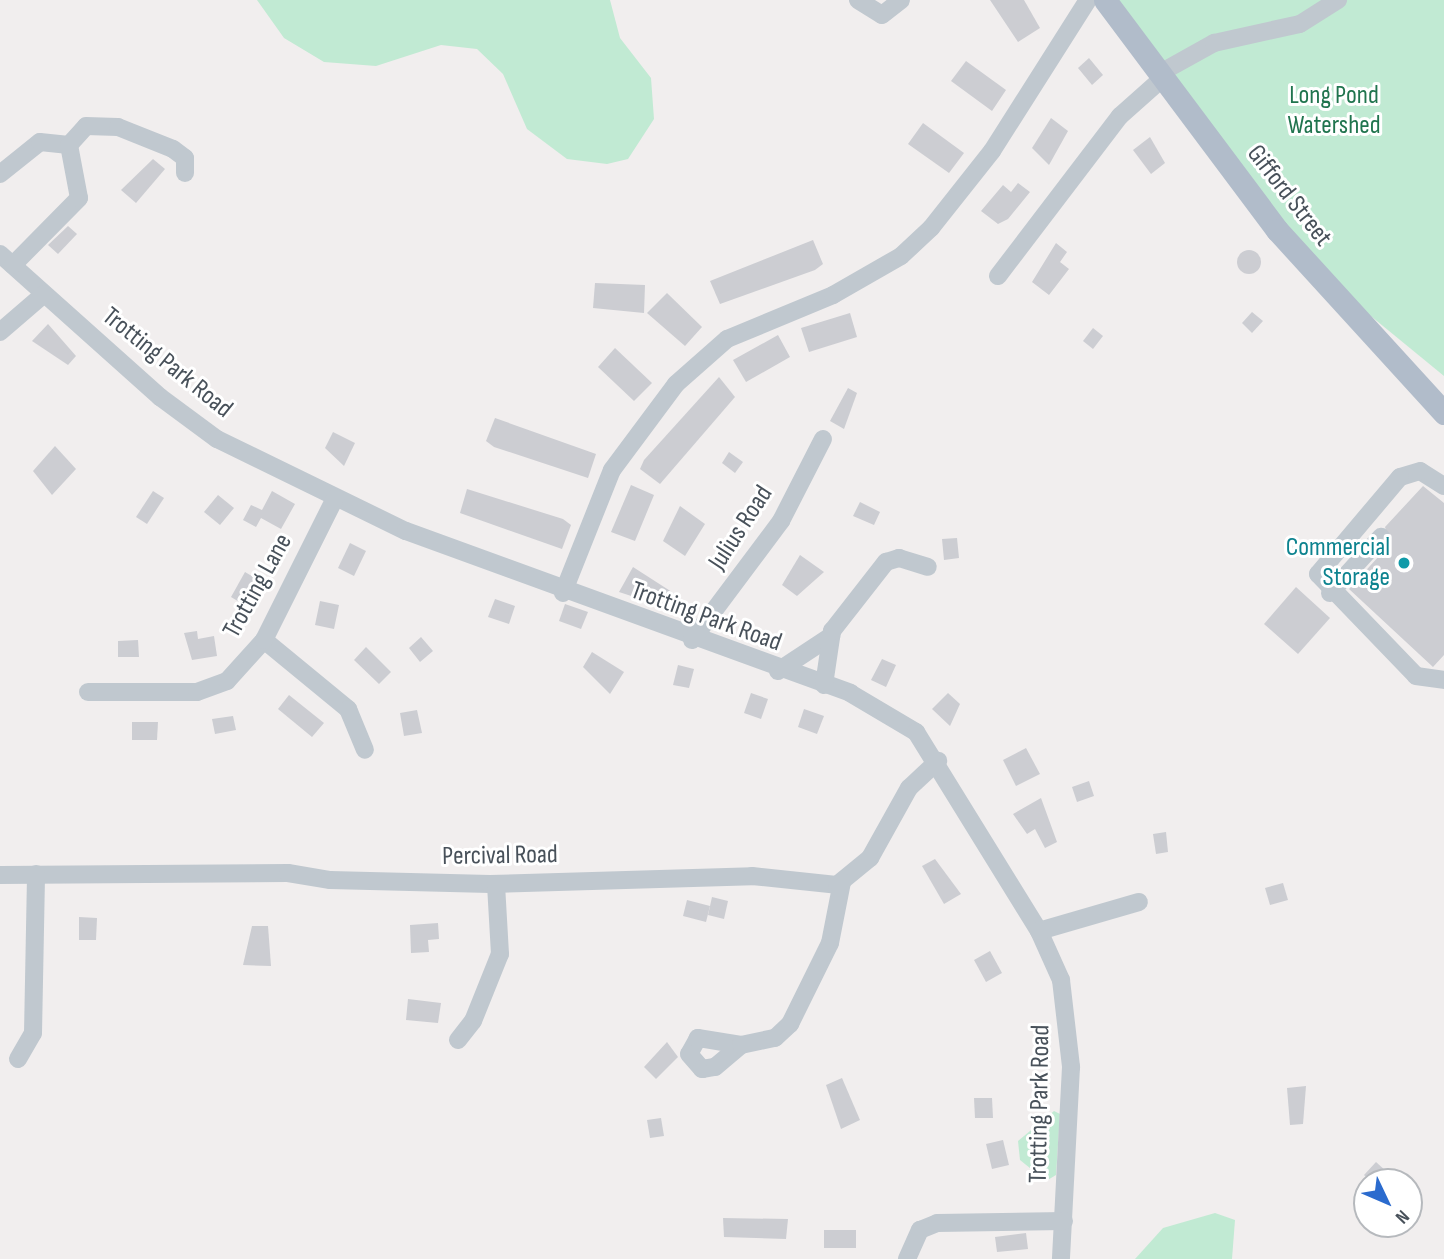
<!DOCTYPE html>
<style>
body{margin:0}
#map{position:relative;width:1444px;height:1259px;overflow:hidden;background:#f1eeee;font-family:"Sofia Sans Condensed",sans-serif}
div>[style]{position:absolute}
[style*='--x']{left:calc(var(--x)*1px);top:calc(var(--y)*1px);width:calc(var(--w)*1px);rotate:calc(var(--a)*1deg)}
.green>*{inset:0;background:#c1ead3}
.building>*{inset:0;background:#cccdd2}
.round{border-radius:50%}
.minor>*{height:18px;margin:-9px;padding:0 9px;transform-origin:9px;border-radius:9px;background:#c0c8cf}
.major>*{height:23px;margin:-11.5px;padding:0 11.5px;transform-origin:11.5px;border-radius:11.5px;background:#b1bcca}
.dots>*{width:19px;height:19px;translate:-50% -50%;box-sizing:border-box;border:4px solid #fff;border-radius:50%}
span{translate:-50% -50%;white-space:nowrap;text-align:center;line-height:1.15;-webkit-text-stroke:6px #fff;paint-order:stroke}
.park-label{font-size:26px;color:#20744e}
.street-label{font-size:26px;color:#48515a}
.culture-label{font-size:26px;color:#0d838f}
.right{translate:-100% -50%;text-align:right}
.north{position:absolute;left:1353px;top:1168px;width:70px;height:70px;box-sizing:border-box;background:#fff;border:2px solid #b6b9bd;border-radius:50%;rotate:134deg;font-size:19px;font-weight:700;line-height:28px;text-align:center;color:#48515a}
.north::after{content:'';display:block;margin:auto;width:24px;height:32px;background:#2b6bce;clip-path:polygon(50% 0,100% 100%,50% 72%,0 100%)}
</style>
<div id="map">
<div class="green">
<div style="clip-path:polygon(257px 0,610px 0,620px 38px,651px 78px,654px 119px,628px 159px,607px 164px,567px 159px,527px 129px,503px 74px,477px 49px,441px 45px,376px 66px,324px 62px,284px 38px)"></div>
<div style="clip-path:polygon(1111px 0,1444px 0,1444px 376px,1311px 267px)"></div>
<div style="clip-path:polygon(1054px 1111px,1060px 1114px,1056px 1175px,1046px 1181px,1020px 1160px,1018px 1141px)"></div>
<div style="clip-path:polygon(1215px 1213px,1235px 1220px,1232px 1259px,1135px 1259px,1163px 1228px)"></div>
</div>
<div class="building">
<div style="clip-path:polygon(990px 0,1024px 0,1040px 28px,1018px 42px)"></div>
<div style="clip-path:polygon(1089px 58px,1103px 75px,1092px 85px,1078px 68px)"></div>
<div style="clip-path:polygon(966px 61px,1006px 90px,992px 111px,951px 81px)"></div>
<div style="clip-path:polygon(1051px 118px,1068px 131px,1049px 165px,1032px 148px)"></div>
<div style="clip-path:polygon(923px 123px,964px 153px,949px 173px,908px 144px)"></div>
<div style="clip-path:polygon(1150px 137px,1165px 163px,1151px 174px,1133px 150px)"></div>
<div style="clip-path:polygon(153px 159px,165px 169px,136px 203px,121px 190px)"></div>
<div style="clip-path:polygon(1018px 183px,1030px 192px,1008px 219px,998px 224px,981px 211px,1003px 185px,1011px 192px)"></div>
<div style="clip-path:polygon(68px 226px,77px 234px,58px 254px,48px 245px)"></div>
<div style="clip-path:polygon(813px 240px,823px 264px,815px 270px,720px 304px,710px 281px)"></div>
<div style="clip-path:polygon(1056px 243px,1067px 252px,1060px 262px,1069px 269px,1049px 295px,1032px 282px)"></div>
<div class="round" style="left:1237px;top:250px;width:24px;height:24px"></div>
<div style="clip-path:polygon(595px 283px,645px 285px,644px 313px,593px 308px)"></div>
<div style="clip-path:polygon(667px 293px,702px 327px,685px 346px,647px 313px)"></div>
<div style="clip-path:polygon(1252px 312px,1263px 321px,1252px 333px,1242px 323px)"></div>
<div style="clip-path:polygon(850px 313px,857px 337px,809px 352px,801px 328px)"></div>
<div style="clip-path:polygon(48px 324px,76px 356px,68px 365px,32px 341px)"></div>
<div style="clip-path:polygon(1093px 328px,1103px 336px,1093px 349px,1083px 341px)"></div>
<div style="clip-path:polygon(778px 335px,790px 357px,746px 382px,733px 360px)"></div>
<div style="clip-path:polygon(615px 348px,652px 383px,634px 401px,598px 367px)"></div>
<div style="clip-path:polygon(719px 377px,735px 397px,660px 484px,640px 469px,644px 460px)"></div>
<div style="clip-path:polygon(848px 388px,857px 393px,844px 429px,830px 421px)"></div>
<div style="clip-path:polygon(495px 418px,596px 454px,588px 478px,494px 447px,486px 441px)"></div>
<div style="clip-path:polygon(333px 432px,355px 443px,344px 466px,325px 448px)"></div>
<div style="clip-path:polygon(55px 446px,76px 469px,52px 495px,33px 471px)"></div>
<div style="clip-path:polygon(729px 452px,743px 462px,735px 473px,722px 463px)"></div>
<div style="clip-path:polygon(631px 485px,654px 495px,635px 541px,611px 532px)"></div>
<div style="clip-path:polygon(1423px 486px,1444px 503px,1444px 655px,1433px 667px,1349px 589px,1390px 544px,1385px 527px)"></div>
<div style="clip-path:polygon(467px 489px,563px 519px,571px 525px,562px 549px,460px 513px)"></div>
<div style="clip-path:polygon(153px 491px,164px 498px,147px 524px,136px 517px)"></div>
<div style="clip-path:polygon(272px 491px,295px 504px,281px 529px,261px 518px,256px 527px,243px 520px,251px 505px,262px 510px)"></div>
<div style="clip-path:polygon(218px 495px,234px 508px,220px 525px,204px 512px)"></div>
<div style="clip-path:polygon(860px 502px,880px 512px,874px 525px,853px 516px)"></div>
<div style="clip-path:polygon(680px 506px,705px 524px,685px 556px,663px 541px)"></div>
<div style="clip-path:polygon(957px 538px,959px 558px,944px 560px,942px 539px)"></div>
<div style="clip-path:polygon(350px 543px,366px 551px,354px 576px,338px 568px)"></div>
<div style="clip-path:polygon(800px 555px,824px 572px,797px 596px,782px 585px)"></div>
<div style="clip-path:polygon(633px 567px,675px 594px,668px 608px,619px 592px)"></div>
<div style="clip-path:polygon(245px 572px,260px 581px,246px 606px,231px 597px)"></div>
<div style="clip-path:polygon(1296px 587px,1330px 618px,1298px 654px,1264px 624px)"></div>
<div style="clip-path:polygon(495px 599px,515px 606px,509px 624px,488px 617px)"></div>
<div style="clip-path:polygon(320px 601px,339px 605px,334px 629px,315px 625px)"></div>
<div style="clip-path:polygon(565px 604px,588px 612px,581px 629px,559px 621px)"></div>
<div style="clip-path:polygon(197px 631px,198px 639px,214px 636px,217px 656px,192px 660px,184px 633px)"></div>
<div style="clip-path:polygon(421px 637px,433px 651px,420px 662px,409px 648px)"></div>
<div style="clip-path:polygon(138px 640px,139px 657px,118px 657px,118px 641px)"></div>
<div style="clip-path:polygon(366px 647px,391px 672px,379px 684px,354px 660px)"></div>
<div style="clip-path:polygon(592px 652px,624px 672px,610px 694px,583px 667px)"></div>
<div style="clip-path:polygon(882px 659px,896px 665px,886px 687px,871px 680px)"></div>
<div style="clip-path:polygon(678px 665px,694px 669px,689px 688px,673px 685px)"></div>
<div style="clip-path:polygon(751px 693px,768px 699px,761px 719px,744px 713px)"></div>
<div style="clip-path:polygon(948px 693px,960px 704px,950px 726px,932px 709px)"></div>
<div style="clip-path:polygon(289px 695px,324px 723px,312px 737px,278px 709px)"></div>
<div style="clip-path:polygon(804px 709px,824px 716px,817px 734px,798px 727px)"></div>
<div style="clip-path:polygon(417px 710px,422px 733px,404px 736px,400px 713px)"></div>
<div style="clip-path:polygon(233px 716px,236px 730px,215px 734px,212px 719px)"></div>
<div style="clip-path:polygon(132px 722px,158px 722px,157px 740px,132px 740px)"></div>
<div style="clip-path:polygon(1026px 748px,1040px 774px,1016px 786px,1003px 760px)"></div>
<div style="clip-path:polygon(1089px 781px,1094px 796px,1077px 802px,1072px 787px)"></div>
<div style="clip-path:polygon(1041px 798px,1057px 842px,1045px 848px,1035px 829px,1027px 834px,1013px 814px)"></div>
<div style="clip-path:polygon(1166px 832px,1168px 852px,1156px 854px,1153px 834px)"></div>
<div style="clip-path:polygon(935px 859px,961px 894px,944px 904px,922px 866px)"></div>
<div style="clip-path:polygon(1283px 883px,1288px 900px,1270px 905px,1265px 888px)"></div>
<div style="clip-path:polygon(712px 897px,728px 901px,724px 919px,708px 915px)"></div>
<div style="clip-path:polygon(687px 900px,710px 906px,706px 922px,683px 916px)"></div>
<div style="clip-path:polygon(79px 917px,97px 918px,96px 940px,79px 940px)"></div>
<div style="clip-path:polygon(438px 923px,439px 939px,428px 940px,429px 952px,411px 953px,410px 925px)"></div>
<div style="clip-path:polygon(252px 926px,268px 926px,271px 966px,243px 965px)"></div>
<div style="clip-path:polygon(990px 951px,1002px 973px,986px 982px,974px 960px)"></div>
<div style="clip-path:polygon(408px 999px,441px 1003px,438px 1023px,406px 1020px)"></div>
<div style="clip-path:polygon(667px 1042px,678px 1057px,656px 1079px,644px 1067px)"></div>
<div style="clip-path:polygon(842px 1078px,860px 1120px,841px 1129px,826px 1085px)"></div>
<div style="clip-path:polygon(1306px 1086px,1303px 1124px,1290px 1125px,1287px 1088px)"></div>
<div style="clip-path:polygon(974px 1098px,992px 1098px,993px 1118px,975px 1118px)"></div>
<div style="clip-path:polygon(661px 1118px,664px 1136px,650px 1138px,647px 1120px)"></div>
<div style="clip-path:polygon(1003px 1140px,1009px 1165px,992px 1169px,986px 1144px)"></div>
<div style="clip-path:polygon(1376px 1162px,1398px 1182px,1371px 1182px,1364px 1175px)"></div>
<div style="clip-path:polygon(723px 1218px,788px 1219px,786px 1239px,724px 1237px)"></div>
<div style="clip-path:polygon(824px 1230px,856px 1230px,856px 1248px,824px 1248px)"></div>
<div style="clip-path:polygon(1026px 1233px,1028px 1249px,997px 1252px,995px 1237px)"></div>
</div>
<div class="minor">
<div style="--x:858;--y:0;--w:28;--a:32"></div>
<div style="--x:882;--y:15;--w:24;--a:-38"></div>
<div style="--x:1160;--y:73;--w:62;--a:-29.1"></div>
<div style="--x:1214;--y:43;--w:88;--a:-12.5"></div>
<div style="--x:1300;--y:24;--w:45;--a:-32.3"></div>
<div style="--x:0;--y:174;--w:51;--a:-38.7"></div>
<div style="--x:40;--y:142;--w:29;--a:6"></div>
<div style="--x:0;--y:254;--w:215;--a:41.8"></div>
<div style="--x:160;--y:397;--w:71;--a:36.4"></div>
<div style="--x:217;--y:439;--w:210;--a:26"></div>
<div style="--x:406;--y:531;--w:473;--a:20"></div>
<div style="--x:850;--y:693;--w:77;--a:30.6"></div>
<div style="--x:916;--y:732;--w:234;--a:58.3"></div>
<div style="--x:1039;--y:931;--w:54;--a:65.8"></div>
<div style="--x:1061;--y:980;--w:88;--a:83.4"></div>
<div style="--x:1071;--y:1067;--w:192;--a:93"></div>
<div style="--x:13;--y:265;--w:94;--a:-45.4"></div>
<div style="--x:79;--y:198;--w:54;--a:-100.7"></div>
<div style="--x:69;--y:145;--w:25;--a:-48"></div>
<div style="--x:86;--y:126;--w:32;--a:2"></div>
<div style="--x:118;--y:127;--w:59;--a:21.8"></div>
<div style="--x:173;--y:149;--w:15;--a:37"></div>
<div style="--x:185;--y:158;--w:15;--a:90"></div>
<div style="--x:998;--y:276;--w:201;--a:-52.7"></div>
<div style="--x:1120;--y:116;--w:59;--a:-41.6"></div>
<div style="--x:0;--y:332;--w:58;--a:-40.8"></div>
<div style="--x:1444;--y:486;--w:28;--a:-148"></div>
<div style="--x:1420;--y:471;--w:21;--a:163"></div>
<div style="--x:1400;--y:477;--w:127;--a:130.2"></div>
<div style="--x:1318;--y:574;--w:141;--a:46.1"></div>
<div style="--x:1416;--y:676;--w:28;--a:8"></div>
<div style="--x:563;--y:593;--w:132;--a:-68.3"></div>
<div style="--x:612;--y:470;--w:107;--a:-53.3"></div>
<div style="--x:676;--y:384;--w:68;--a:-41.4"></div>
<div style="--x:727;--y:339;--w:115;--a:-22.5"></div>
<div style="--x:833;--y:295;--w:78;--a:-29.8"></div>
<div style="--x:901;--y:256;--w:41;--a:-43"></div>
<div style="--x:931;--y:228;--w:98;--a:-51.6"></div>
<div style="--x:992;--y:151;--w:179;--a:-57.6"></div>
<div style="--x:1330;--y:593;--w:76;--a:-47.7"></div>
<div style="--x:264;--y:640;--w:109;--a:39.4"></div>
<div style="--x:348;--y:709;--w:44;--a:67.5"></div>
<div style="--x:692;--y:640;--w:149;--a:-53.2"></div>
<div style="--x:781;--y:521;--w:92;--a:-62.9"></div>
<div style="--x:778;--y:671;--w:64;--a:-33.4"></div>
<div style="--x:824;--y:685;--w:55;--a:-81.6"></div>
<div style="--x:832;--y:631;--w:88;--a:-52"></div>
<div style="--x:886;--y:562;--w:14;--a:-17"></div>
<div style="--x:899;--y:558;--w:30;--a:17"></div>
<div style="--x:88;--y:692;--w:109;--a:0"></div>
<div style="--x:197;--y:692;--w:32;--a:-20"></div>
<div style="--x:227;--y:681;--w:55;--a:-47.9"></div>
<div style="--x:264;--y:640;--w:159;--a:-63.4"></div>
<div style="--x:0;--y:875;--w:288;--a:-0.4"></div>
<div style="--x:288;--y:873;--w:43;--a:9.5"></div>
<div style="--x:330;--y:880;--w:160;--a:1.4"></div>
<div style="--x:490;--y:884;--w:262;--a:-1.7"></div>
<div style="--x:752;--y:876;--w:85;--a:6"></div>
<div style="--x:837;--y:885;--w:43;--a:-39.3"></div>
<div style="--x:870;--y:858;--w:80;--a:-60.9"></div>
<div style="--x:909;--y:788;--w:40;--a:-43"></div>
<div style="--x:1039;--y:931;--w:104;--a:-16.2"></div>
<div style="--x:458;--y:1040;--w:24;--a:-52"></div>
<div style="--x:473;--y:1021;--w:72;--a:-68.1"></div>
<div style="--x:500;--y:954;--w:70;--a:-93.3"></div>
<div style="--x:741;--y:1045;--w:44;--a:-170.8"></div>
<div style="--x:698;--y:1038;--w:18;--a:119"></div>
<div style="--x:689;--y:1054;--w:20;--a:49"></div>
<div style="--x:702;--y:1069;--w:13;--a:-9"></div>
<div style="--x:715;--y:1067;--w:34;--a:-40"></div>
<div style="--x:741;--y:1045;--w:35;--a:-12"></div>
<div style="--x:775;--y:1038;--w:21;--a:-43"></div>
<div style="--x:790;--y:1024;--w:90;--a:-63.7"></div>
<div style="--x:830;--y:943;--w:62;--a:-78.9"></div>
<div style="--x:18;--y:1059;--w:30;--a:-60"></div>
<div style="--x:33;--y:1033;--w:159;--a:-88.9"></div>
<div style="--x:907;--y:1259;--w:32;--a:-66"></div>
<div style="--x:920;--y:1230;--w:18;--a:-22"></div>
<div style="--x:937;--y:1223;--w:127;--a:-0.9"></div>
</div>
<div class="major">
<div style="--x:1105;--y:0;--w:287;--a:53.2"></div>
<div style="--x:1277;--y:230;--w:248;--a:47.6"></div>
</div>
<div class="dots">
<div style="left:1404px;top:563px;background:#0f9aa8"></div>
</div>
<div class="park-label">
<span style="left:1334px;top:111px">Long Pond<br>Watershed</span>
</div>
<div class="street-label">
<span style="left:1289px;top:196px;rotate:52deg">Gifford Street</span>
<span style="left:167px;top:363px;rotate:39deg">Trotting Park Road</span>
<span style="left:741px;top:528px;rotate:-57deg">Julius Road</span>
<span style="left:258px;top:586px;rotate:-61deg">Trotting Lane</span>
<span style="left:706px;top:617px;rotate:20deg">Trotting Park Road</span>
<span style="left:500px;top:856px;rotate:-1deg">Percival Road</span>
<span style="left:1040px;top:1104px;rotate:-89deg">Trotting Park Road</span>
</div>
<div class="culture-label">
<span class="right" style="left:1390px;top:563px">Commercial<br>Storage</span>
</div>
<div class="north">N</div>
</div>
